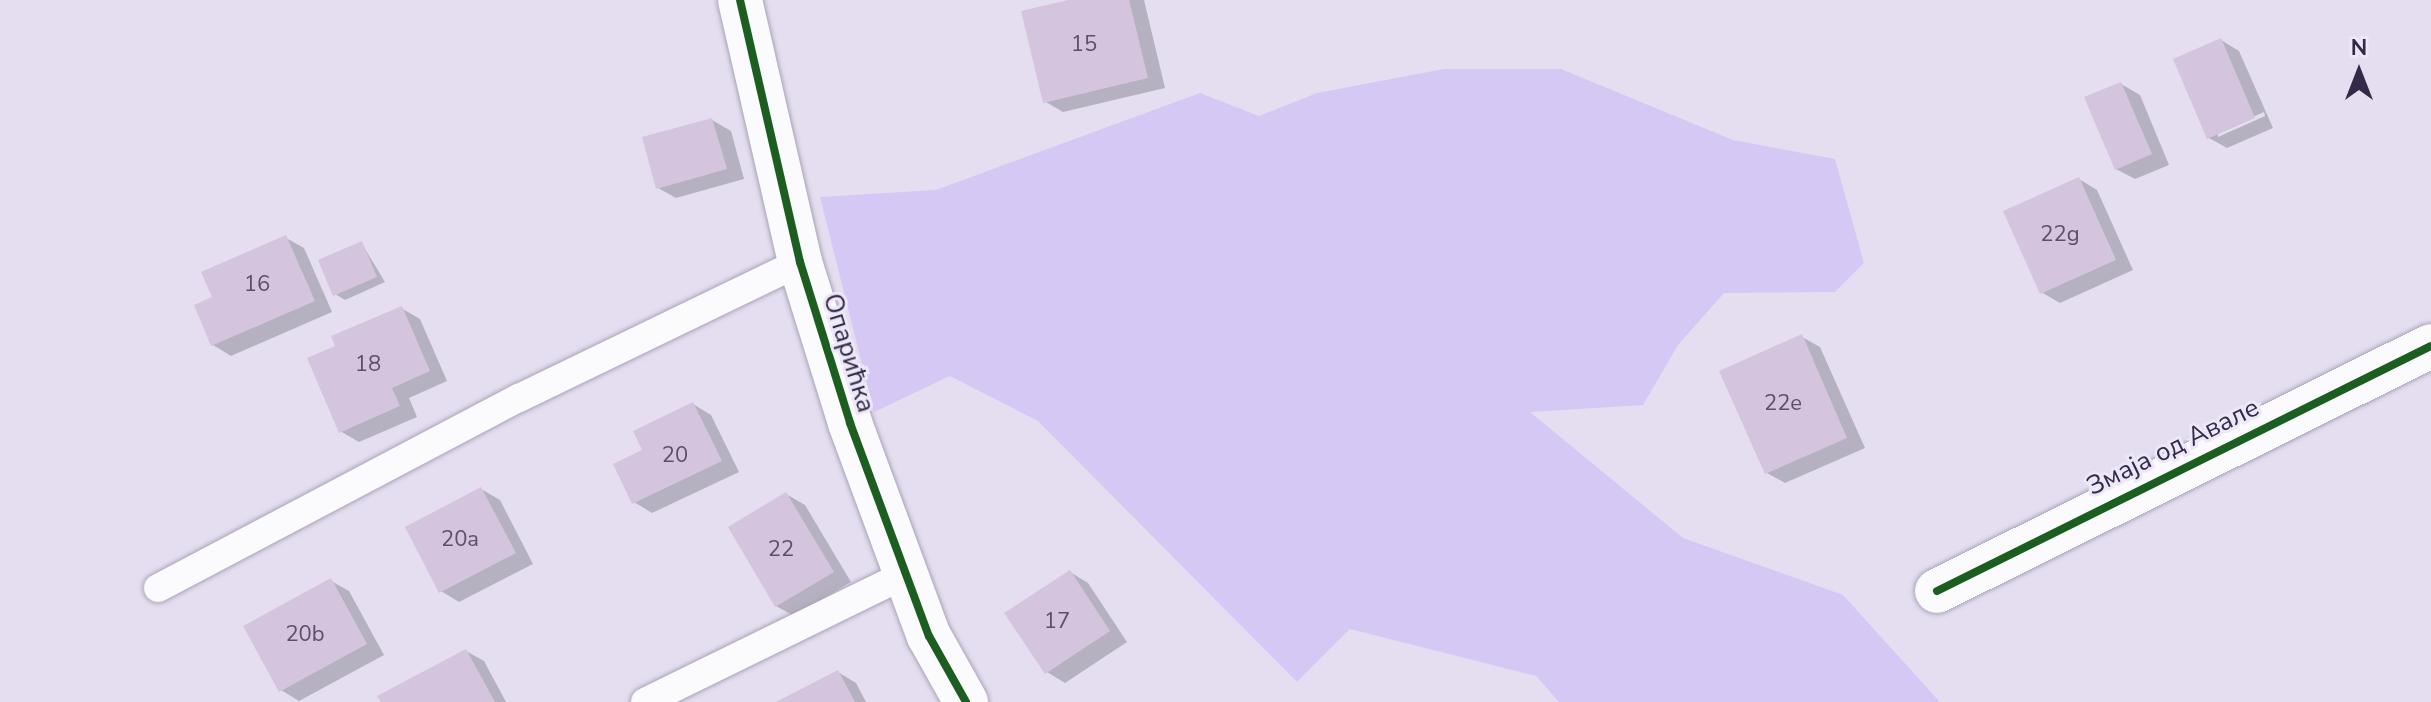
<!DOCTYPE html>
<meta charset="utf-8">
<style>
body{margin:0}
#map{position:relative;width:2431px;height:702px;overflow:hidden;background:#e4def0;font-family:"Nunito Sans",sans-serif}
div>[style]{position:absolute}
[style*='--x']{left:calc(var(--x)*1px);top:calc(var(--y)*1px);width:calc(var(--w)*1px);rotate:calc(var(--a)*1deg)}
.green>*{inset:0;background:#d6c8f4}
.shadow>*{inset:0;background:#0003}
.building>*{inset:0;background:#d5c4de}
.roads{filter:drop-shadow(0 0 2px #aaa3b8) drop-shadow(0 0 2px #aaa3b8)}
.lane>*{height:28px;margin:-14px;padding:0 14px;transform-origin:14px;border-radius:14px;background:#fbfafd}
.street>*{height:44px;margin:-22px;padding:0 22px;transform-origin:22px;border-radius:22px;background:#fbfafd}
.cycleway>*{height:8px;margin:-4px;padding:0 4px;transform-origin:4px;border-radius:4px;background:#1b5e20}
span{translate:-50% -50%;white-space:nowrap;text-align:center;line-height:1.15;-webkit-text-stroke:6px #ece8f8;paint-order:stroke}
.number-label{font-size:22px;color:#5c506d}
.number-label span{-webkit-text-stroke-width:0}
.street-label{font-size:26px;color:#342947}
.north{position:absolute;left:2319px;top:32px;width:80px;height:80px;-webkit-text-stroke:6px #ece8f8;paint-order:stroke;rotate:0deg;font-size:22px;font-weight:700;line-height:32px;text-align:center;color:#342947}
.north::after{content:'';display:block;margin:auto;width:28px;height:36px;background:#342947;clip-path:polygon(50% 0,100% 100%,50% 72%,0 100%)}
</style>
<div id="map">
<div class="green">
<div style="clip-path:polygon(1444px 69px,1561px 69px,1733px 140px,1835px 159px,1864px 263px,1835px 292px,1724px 293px,1678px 345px,1643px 405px,1530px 412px,1683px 538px,1843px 595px,1940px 702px,1559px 702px,1536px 676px,1350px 629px,1297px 682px,1038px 421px,950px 376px,874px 412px,820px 197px,936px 190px,1200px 93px,1259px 116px,1317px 93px)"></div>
</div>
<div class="shadow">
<div style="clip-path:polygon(1077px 0,1144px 0,1165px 88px,1063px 112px,1044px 101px)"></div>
<div style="clip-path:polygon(evenodd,2221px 40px,2239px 51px,2273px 128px,2227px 148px,2209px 138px,2221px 40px,2264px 112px,2265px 116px,2218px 137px,2218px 132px,2264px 112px)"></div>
<div style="clip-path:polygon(2121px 84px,2140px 95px,2169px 165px,2135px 179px,2116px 169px)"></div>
<div style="clip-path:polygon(712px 120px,731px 131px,744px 179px,676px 198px,658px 188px)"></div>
<div style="clip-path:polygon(2079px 179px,2097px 190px,2133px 270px,2060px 303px,2041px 292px)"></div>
<div style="clip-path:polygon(286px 238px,304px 248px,332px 312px,231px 356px,213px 345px,215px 298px)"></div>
<div style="clip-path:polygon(362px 244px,385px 282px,345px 300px,335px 294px)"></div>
<div style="clip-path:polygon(401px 308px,420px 319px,447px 381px,409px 398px,417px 417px,359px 442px,340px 431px,338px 347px)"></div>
<div style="clip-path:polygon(1802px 337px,1820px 347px,1865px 448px,1785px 483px,1767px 473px)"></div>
<div style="clip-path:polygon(693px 404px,711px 415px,739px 472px,652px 513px,634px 502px,645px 451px)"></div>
<div style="clip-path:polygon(481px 489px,500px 500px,533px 564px,459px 602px,441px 591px)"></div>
<div style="clip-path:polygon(786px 494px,805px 505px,851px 582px,794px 616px,776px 606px)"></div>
<div style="clip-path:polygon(1070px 572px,1088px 583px,1127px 642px,1065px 683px,1047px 672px)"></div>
<div style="clip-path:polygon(331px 581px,349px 591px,384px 655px,299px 701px,281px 690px)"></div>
<div style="clip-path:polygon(466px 651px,484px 661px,506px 702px,383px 702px)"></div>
<div style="clip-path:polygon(838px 672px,856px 683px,866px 702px,780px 702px)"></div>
</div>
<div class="building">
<div style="clip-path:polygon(1068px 0,1129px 0,1148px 78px,1043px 103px,1021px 11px)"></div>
<div style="clip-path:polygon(2221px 38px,2255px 118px,2207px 139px,2173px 59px)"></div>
<div style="clip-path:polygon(2121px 82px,2152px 154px,2115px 170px,2084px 97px)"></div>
<div style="clip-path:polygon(712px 118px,727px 169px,656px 189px,642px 137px)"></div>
<div style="clip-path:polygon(2079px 177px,2116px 260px,2040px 294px,2003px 211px)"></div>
<div style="clip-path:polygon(286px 235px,315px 301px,211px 346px,194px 305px,212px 297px,201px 272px)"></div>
<div style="clip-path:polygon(362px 241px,377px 277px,333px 296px,318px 260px)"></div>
<div style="clip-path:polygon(402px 306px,430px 371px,392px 388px,400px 406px,339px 433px,307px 358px,335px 346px,331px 336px)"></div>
<div style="clip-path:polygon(1802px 334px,1847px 438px,1765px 474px,1719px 371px)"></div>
<div style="clip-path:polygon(693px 402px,722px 461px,632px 504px,613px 464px,642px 450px,633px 431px)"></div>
<div style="clip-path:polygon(481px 487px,516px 553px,439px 593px,405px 527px)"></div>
<div style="clip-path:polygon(786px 492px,834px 572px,775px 607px,728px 527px)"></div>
<div style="clip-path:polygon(1070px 570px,1110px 631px,1045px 674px,1004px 613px)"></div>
<div style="clip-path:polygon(331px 578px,367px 644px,279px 692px,243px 626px)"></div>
<div style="clip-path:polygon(466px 649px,495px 702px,381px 702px,377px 696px)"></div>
<div style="clip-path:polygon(838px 670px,855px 702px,776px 702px)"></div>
</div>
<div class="roads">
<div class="lane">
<div style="--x:158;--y:588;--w:408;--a:-27.8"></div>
<div style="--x:519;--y:398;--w:312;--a:-25.8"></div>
<div style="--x:645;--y:702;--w:288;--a:-26.1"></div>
</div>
<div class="street">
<div style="--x:740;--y:0;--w:269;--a:77.1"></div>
<div style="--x:800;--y:262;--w:169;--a:72.7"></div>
<div style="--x:850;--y:423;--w:227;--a:69.7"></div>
<div style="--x:929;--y:636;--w:76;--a:60.7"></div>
<div style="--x:1937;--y:591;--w:551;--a:-26.38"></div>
</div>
</div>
<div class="cycleway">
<div style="--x:740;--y:0;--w:269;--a:77.1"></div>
<div style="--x:800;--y:262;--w:169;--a:72.7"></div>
<div style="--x:850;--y:423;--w:227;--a:69.7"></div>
<div style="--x:929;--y:636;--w:76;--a:60.7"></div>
<div style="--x:1937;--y:591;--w:551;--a:-26.38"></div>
</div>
<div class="number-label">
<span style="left:1084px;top:45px">15</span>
<span style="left:2060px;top:235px">22g</span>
<span style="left:257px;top:285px">16</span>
<span style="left:368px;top:365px">18</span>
<span style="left:1783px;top:404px">22e</span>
<span style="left:675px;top:456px">20</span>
<span style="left:460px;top:540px">20a</span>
<span style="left:781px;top:550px">22</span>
<span style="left:1057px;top:622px">17</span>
<span style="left:305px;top:635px">20b</span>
</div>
<div class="street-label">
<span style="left:849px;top:353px;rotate:73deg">Опарићка</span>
<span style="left:2173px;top:447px;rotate:-26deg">Змаја од Авале</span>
</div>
<div class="north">N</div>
</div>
